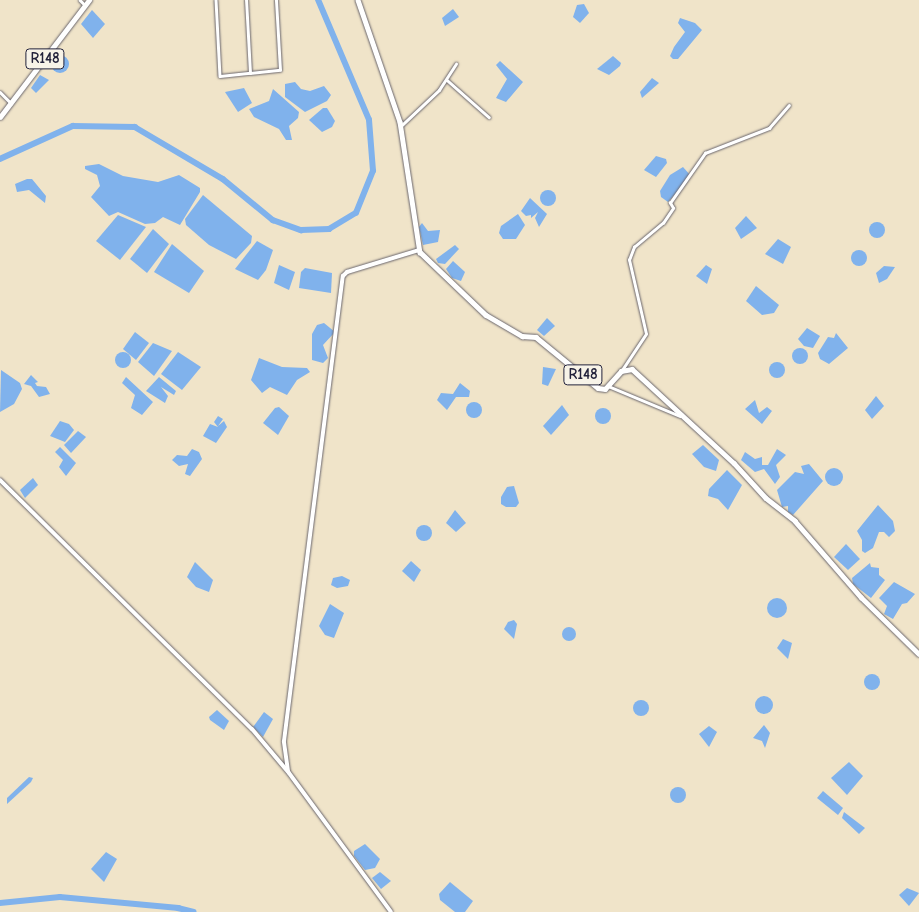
<!DOCTYPE html>
<style>
body{margin:0}
#map{position:relative;width:919px;height:912px;overflow:hidden;background:#f0e4c9;font-family:"Comic Neue",sans-serif}
div>[style]{position:absolute}
[style*='--x']{left:calc(var(--x)*1px);top:calc(var(--y)*1px);width:calc(var(--w)*1px);rotate:calc(var(--a)*1deg)}
.water>*{inset:0;background:#80b2ec}
.round{border-radius:50%}
.river>*{height:5.5px;margin:-2.75px;padding:0 2.75px;transform-origin:2.75px;border-radius:2.75px;background:#80b2ec}
.roads{filter:drop-shadow(0 0 1px #6a666d) drop-shadow(0 0 1px #6a666d)}
.street>*{height:2.5px;margin:-1.25px;padding:0 1.25px;transform-origin:1.25px;border-radius:1.25px;background:#fff}
.secondary>*{height:4px;margin:-2px;padding:0 2px;transform-origin:2px;border-radius:2px;background:#fff}
.primary>*{height:4.5px;margin:-2.25px;padding:0 2.25px;transform-origin:2.25px;border-radius:2.25px;background:#fff}
span{translate:-50% -50%;white-space:nowrap;text-align:center;line-height:1.15;-webkit-text-stroke:4px #f7f3e8;paint-order:stroke}
.shield-label span{padding:1px 4px;background:#f7f3e8;border:1px solid;border-radius:4px;-webkit-text-stroke-width:0}
.shield-label{font-size:15px;color:#22223b;font-weight:700}
</style>
<div id="map">
<div class="water">
<div style="clip-path:polygon(584px 4px,589px 13px,580px 23px,573px 17px,577px 5px)"></div>
<div style="clip-path:polygon(453px 9px,459px 17px,445px 26px,442px 18px)"></div>
<div style="clip-path:polygon(92px 10px,105px 24px,93px 38px,81px 24px)"></div>
<div style="clip-path:polygon(680px 18px,695px 23px,702px 30px,678px 59px,673px 59px,670px 56px,674px 47px,685px 32px,678px 23px)"></div>
<div class="round" style="left:51px;top:55px;width:18px;height:18px"></div>
<div style="clip-path:polygon(613px 56px,621px 63px,620px 66px,609px 75px,597px 69px)"></div>
<div style="clip-path:polygon(500px 61px,523px 82px,506px 102px,496px 98px,507px 79px,496px 65px)"></div>
<div style="clip-path:polygon(40px 75px,49px 80px,36px 93px,31px 88px)"></div>
<div style="clip-path:polygon(652px 78px,659px 83px,642px 98px,640px 92px)"></div>
<div style="clip-path:polygon(295px 82px,301px 89px,310px 91px,324px 86px,331px 95px,327px 101px,305px 112px,285px 97px,285px 84px)"></div>
<div style="clip-path:polygon(244px 88px,252px 103px,238px 112px,225px 92px)"></div>
<div style="clip-path:polygon(273px 89px,299px 112px,298px 118px,289px 126px,292px 140px,286px 140px,279px 129px,254px 117px,249px 109px,269px 101px)"></div>
<div style="clip-path:polygon(323px 108px,327px 108px,335px 121px,332px 127px,322px 132px,309px 120px)"></div>
<div style="clip-path:polygon(656px 156px,666px 159px,667px 163px,656px 177px,644px 170px)"></div>
<div style="clip-path:polygon(99px 164px,123px 176px,158px 182px,179px 175px,200px 188px,200px 192px,180px 225px,163px 217px,155px 223px,145px 224px,118px 212px,109px 216px,91px 197px,100px 186px,97px 175px,85px 169px,85px 166px)"></div>
<div style="clip-path:polygon(683px 167px,691px 176px,668px 202px,661px 197px,660px 191px,670px 175px)"></div>
<div style="clip-path:polygon(27px 179px,32px 179px,46px 196px,45px 203px,29px 190px,17px 192px,15px 184px)"></div>
<div class="round" style="left:540px;top:190px;width:16px;height:16px"></div>
<div style="clip-path:polygon(203px 195px,252px 236px,251px 243px,236px 259px,209px 245px,186px 225px,185px 219px)"></div>
<div style="clip-path:polygon(530px 198px,547px 214px,539px 227px,535px 218px,538px 212px,531px 218px,531px 215px,526px 216px,521px 211px)"></div>
<div style="clip-path:polygon(518px 214px,525px 225px,516px 239px,503px 239px,499px 233px,501px 226px)"></div>
<div style="clip-path:polygon(118px 215px,146px 227px,120px 260px,96px 241px)"></div>
<div style="clip-path:polygon(746px 216px,757px 228px,741px 239px,735px 228px)"></div>
<div class="round" style="left:869px;top:222px;width:16px;height:16px"></div>
<div style="clip-path:polygon(422px 223px,428px 231px,440px 230px,438px 242px,423px 245px,419px 227px)"></div>
<div style="clip-path:polygon(153px 229px,169px 244px,147px 273px,130px 259px)"></div>
<div style="clip-path:polygon(778px 239px,791px 247px,783px 264px,765px 254px)"></div>
<div style="clip-path:polygon(257px 241px,273px 250px,266px 270px,258px 280px,235px 269px)"></div>
<div style="clip-path:polygon(172px 244px,204px 271px,189px 293px,154px 272px)"></div>
<div style="clip-path:polygon(455px 245px,459px 249px,445px 264px,438px 263px,436px 259px)"></div>
<div class="round" style="left:851px;top:250px;width:16px;height:16px"></div>
<div style="clip-path:polygon(453px 261px,465px 272px,461px 281px,452px 278px,446px 269px)"></div>
<div style="clip-path:polygon(279px 265px,295px 272px,289px 290px,274px 283px)"></div>
<div style="clip-path:polygon(706px 265px,712px 269px,707px 284px,696px 276px)"></div>
<div style="clip-path:polygon(884px 266px,895px 267px,887px 279px,879px 283px,876px 273px)"></div>
<div style="clip-path:polygon(305px 268px,332px 273px,331px 293px,299px 288px,301px 272px)"></div>
<div style="clip-path:polygon(756px 286px,779px 305px,774px 313px,762px 315px,746px 301px)"></div>
<div style="clip-path:polygon(547px 318px,555px 326px,544px 336px,537px 330px)"></div>
<div style="clip-path:polygon(324px 323px,335px 332px,323px 345px,328px 358px,323px 363px,312px 360px,312px 334px,317px 325px)"></div>
<div style="clip-path:polygon(807px 328px,820px 336px,813px 348px,804px 346px,798px 339px)"></div>
<div style="clip-path:polygon(135px 332px,149px 343px,136px 360px,123px 349px)"></div>
<div style="clip-path:polygon(836px 333px,848px 348px,829px 364px,820px 359px,818px 353px,828px 337px,834px 338px)"></div>
<div style="clip-path:polygon(153px 343px,172px 351px,154px 376px,138px 362px)"></div>
<div class="round" style="left:792px;top:348px;width:16px;height:16px"></div>
<div style="clip-path:polygon(178px 352px,201px 367px,182px 390px,161px 374px)"></div>
<div class="round" style="left:115px;top:352px;width:16px;height:16px"></div>
<div style="clip-path:polygon(259px 358px,282px 367px,307px 368px,310px 372px,297px 380px,287px 395px,270px 387px,262px 393px,251px 380px)"></div>
<div class="round" style="left:769px;top:362px;width:16px;height:16px"></div>
<div style="clip-path:polygon(543px 367px,556px 369px,548px 386px,542px 384px)"></div>
<div style="clip-path:polygon(1px 370px,20px 383px,22px 389px,14px 404px,0 412px)"></div>
<div style="clip-path:polygon(31px 375px,38px 382px,35px 383px,37px 386px,46px 387px,50px 394px,39px 397px,31px 386px,24px 384px)"></div>
<div style="clip-path:polygon(126px 377px,153px 402px,142px 415px,131px 408px,135px 395px,122px 383px)"></div>
<div style="clip-path:polygon(159px 377px,176px 391px,174px 395px,161px 387px,168px 396px,165px 403px,146px 391px)"></div>
<div style="clip-path:polygon(460px 383px,470px 391px,469px 397px,456px 397px,447px 410px,437px 400px,441px 393px,453px 394px)"></div>
<div style="clip-path:polygon(876px 396px,884px 406px,872px 419px,865px 410px)"></div>
<div style="clip-path:polygon(755px 400px,759px 413px,767px 407px,772px 411px,762px 424px,745px 409px)"></div>
<div class="round" style="left:466px;top:402px;width:16px;height:16px"></div>
<div style="clip-path:polygon(562px 405px,569px 415px,551px 435px,543px 426px)"></div>
<div style="clip-path:polygon(279px 407px,289px 416px,278px 435px,263px 423px,275px 408px)"></div>
<div class="round" style="left:595px;top:408px;width:16px;height:16px"></div>
<div style="clip-path:polygon(218px 416px,223px 419px,218px 426px,224px 421px,227px 427px,216px 443px,203px 436px,210px 424px,218px 427px,214px 422px)"></div>
<div style="clip-path:polygon(60px 421px,69px 424px,74px 430px,65px 442px,50px 436px)"></div>
<div style="clip-path:polygon(78px 431px,86px 437px,71px 453px,64px 445px)"></div>
<div style="clip-path:polygon(703px 445px,719px 460px,716px 471px,704px 467px,692px 454px)"></div>
<div style="clip-path:polygon(60px 447px,76px 463px,66px 476px,59px 467px,63px 460px,55px 452px)"></div>
<div style="clip-path:polygon(192px 449px,199px 452px,202px 459px,190px 476px,185px 474px,188px 464px,179px 466px,172px 460px,177px 455px,187px 456px)"></div>
<div style="clip-path:polygon(777px 449px,786px 455px,776px 465px,780px 477px,775px 484px,764px 469px,755px 472px,741px 460px,745px 452px,755px 459px,762px 457px,762px 465px,768px 465px)"></div>
<div style="clip-path:polygon(809px 464px,823px 481px,793px 515px,788px 512px,788px 506px,782px 507px,777px 490px,795px 472px,804px 474px,801px 466px)"></div>
<div class="round" style="left:825px;top:468px;width:18px;height:18px"></div>
<div style="clip-path:polygon(727px 470px,742px 485px,728px 510px,718px 499px,708px 496px,709px 489px)"></div>
<div style="clip-path:polygon(33px 478px,38px 485px,25px 498px,20px 490px)"></div>
<div style="clip-path:polygon(514px 486px,519px 503px,516px 507px,506px 507px,501px 504px,501px 497px,507px 487px)"></div>
<div style="clip-path:polygon(878px 505px,893px 521px,895px 531px,889px 537px,884px 532px,879px 532px,873px 548px,865px 553px,862px 551px,862px 540px,857px 531px)"></div>
<div style="clip-path:polygon(455px 510px,466px 523px,456px 532px,446px 523px)"></div>
<div class="round" style="left:416px;top:525px;width:16px;height:16px"></div>
<div style="clip-path:polygon(846px 544px,860px 559px,848px 570px,834px 557px)"></div>
<div style="clip-path:polygon(411px 561px,421px 570px,414px 582px,402px 571px)"></div>
<div style="clip-path:polygon(195px 562px,213px 580px,209px 592px,196px 587px,187px 577px)"></div>
<div style="clip-path:polygon(870px 563px,871px 567px,879px 568px,879px 575px,885px 580px,871px 598px,853px 584px,852px 578px)"></div>
<div style="clip-path:polygon(342px 576px,350px 580px,348px 586px,337px 588px,331px 585px,333px 578px)"></div>
<div style="clip-path:polygon(894px 582px,915px 594px,907px 603px,902px 604px,893px 619px,884px 614px,887px 606px,879px 598px)"></div>
<div class="round" style="left:767px;top:598px;width:20px;height:20px"></div>
<div style="clip-path:polygon(330px 604px,344px 613px,334px 638px,325px 635px,319px 626px)"></div>
<div style="clip-path:polygon(514px 620px,517px 624px,514px 639px,504px 629px,508px 622px)"></div>
<div class="round" style="left:562px;top:627px;width:14px;height:14px"></div>
<div style="clip-path:polygon(783px 639px,792px 643px,788px 659px,777px 648px)"></div>
<div class="round" style="left:864px;top:674px;width:16px;height:16px"></div>
<div class="round" style="left:755px;top:696px;width:18px;height:18px"></div>
<div class="round" style="left:633px;top:700px;width:16px;height:16px"></div>
<div style="clip-path:polygon(217px 710px,229px 721px,224px 730px,210px 720px,209px 717px)"></div>
<div style="clip-path:polygon(264px 712px,273px 719px,263px 737px,253px 727px)"></div>
<div style="clip-path:polygon(764px 725px,770px 733px,765px 748px,762px 741px,753px 738px)"></div>
<div style="clip-path:polygon(709px 726px,717px 732px,709px 747px,699px 734px)"></div>
<div style="clip-path:polygon(849px 762px,863px 776px,847px 795px,831px 778px)"></div>
<div style="clip-path:polygon(29px 777px,33px 778px,31px 782px,7px 804px,7px 798px)"></div>
<div class="round" style="left:670px;top:787px;width:16px;height:16px"></div>
<div style="clip-path:polygon(823px 791px,843px 808px,838px 815px,817px 798px)"></div>
<div style="clip-path:polygon(844px 812px,865px 828px,859px 834px,842px 818px)"></div>
<div style="clip-path:polygon(365px 844px,380px 859px,375px 868px,365px 870px,354px 856px,354px 851px)"></div>
<div style="clip-path:polygon(106px 852px,117px 859px,104px 882px,91px 869px)"></div>
<div style="clip-path:polygon(380px 872px,391px 881px,381px 889px,372px 878px)"></div>
<div style="clip-path:polygon(450px 882px,473px 901px,465px 912px,455px 912px,440px 900px,439px 894px)"></div>
<div style="clip-path:polygon(907px 888px,919px 893px,909px 906px,899px 895px)"></div>
</div>
<div class="river">
<div style="--x:0;--y:159;--w:80;--a:-24.3"></div>
<div style="--x:73;--y:126;--w:62;--a:0.9"></div>
<div style="--x:135;--y:127;--w:102;--a:30.6"></div>
<div style="--x:223;--y:179;--w:65;--a:39.4"></div>
<div style="--x:273;--y:220;--w:30;--a:20"></div>
<div style="--x:301;--y:230;--w:28;--a:-2"></div>
<div style="--x:329;--y:229;--w:31;--a:-31"></div>
<div style="--x:356;--y:213;--w:45;--a:-68"></div>
<div style="--x:373;--y:171;--w:51;--a:-94.5"></div>
<div style="--x:369;--y:120;--w:130;--a:-113"></div>
<div style="--x:0;--y:903;--w:60;--a:-5.7"></div>
<div style="--x:60;--y:897;--w:119;--a:5.3"></div>
<div style="--x:178;--y:908;--w:16;--a:14"></div>
</div>
<div class="roads">
<div class="street">
<div style="--x:80;--y:0;--w:7;--a:45"></div>
<div style="--x:216;--y:0;--w:76;--a:87"></div>
<div style="--x:220;--y:76;--w:30;--a:-6"></div>
<div style="--x:250;--y:73;--w:73;--a:-93.1"></div>
<div style="--x:250;--y:73;--w:30;--a:-6"></div>
<div style="--x:280;--y:70;--w:70;--a:-93.3"></div>
<div style="--x:447;--y:80;--w:56;--a:41.4"></div>
<div style="--x:0;--y:92;--w:16;--a:45"></div>
<div style="--x:402;--y:125;--w:51;--a:-43.4"></div>
<div style="--x:439;--y:90;--w:31;--a:-57"></div>
<div style="--x:622;--y:370;--w:43;--a:-56.3"></div>
<div style="--x:646;--y:334;--w:76;--a:-102.9"></div>
<div style="--x:629;--y:260;--w:14;--a:-69"></div>
<div style="--x:634;--y:247;--w:38;--a:-40"></div>
<div style="--x:663;--y:223;--w:18;--a:-56"></div>
<div style="--x:673;--y:208;--w:6;--a:-121"></div>
<div style="--x:670;--y:203;--w:61;--a:-55"></div>
<div style="--x:705;--y:153;--w:69;--a:-21.3"></div>
<div style="--x:769;--y:128;--w:30;--a:-49"></div>
<div style="--x:608;--y:386;--w:78;--a:22.6"></div>
</div>
<div class="secondary">
<div style="--x:0;--y:480;--w:354;--a:44.7"></div>
<div style="--x:252;--y:729;--w:57;--a:49.9"></div>
<div style="--x:289;--y:773;--w:172;--a:53.7"></div>
<div style="--x:288;--y:771;--w:30;--a:-98"></div>
<div style="--x:284;--y:741;--w:469;--a:-82.8"></div>
<div style="--x:343;--y:276;--w:6;--a:-45"></div>
<div style="--x:347;--y:272;--w:75;--a:-17"></div>
</div>
<div class="primary">
<div style="--x:358;--y:0;--w:129;--a:71"></div>
<div style="--x:400;--y:122;--w:132;--a:81.3"></div>
<div style="--x:420;--y:252;--w:91;--a:43.7"></div>
<div style="--x:486;--y:315;--w:42;--a:30.3"></div>
<div style="--x:522;--y:336;--w:14;--a:4"></div>
<div style="--x:536;--y:337;--w:80;--a:39.4"></div>
<div style="--x:598;--y:388;--w:7;--a:8"></div>
<div style="--x:605;--y:389;--w:24;--a:-48"></div>
<div style="--x:621;--y:371;--w:11;--a:-10"></div>
<div style="--x:632;--y:369;--w:139;--a:42.7"></div>
<div style="--x:734;--y:463;--w:47;--a:47.6"></div>
<div style="--x:766;--y:498;--w:37;--a:38"></div>
<div style="--x:795;--y:521;--w:101;--a:49"></div>
<div style="--x:861;--y:597;--w:81;--a:44.5"></div>
<div style="--x:0;--y:117;--w:147;--a:-52.7"></div>
</div>
</div>
<div class="shield-label">
<span style="left:45px;top:59px">R148</span>
<span style="left:583px;top:375px">R148</span>
</div>
</div>
